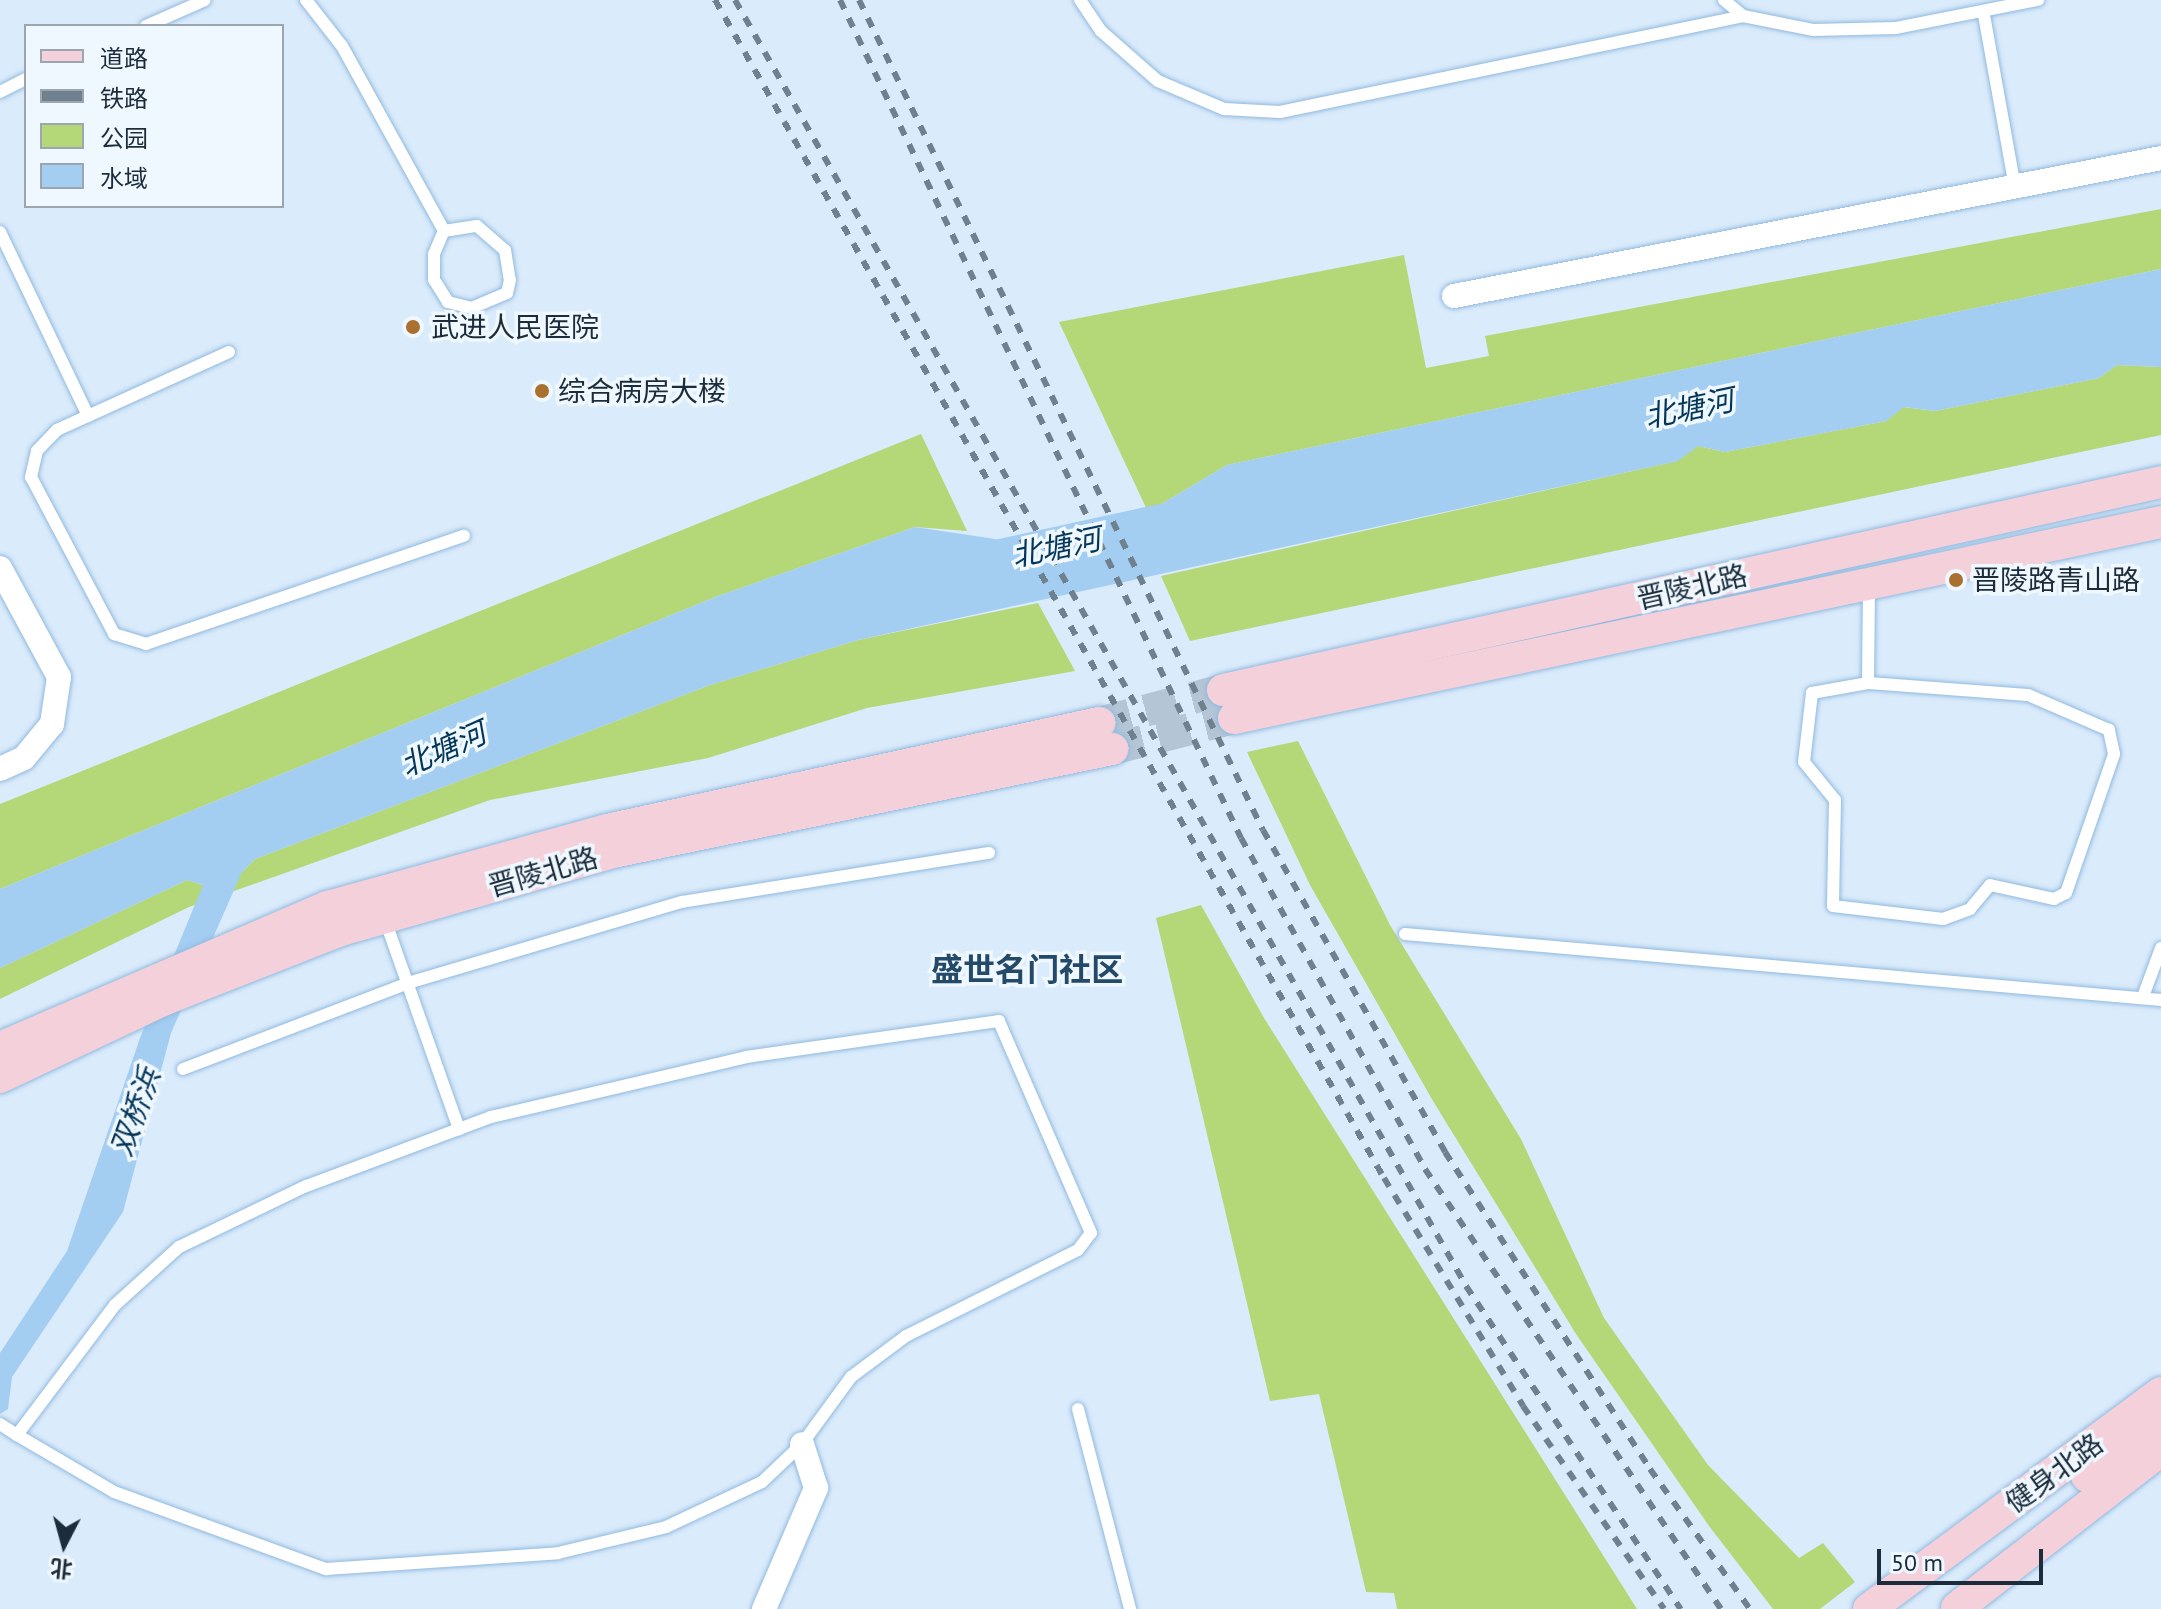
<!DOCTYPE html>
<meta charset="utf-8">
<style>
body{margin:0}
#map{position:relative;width:2161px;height:1609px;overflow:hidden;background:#daebfb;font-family:"PT Sans","Noto Sans SC",sans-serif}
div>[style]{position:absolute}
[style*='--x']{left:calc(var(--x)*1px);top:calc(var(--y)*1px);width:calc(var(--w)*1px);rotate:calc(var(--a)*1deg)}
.green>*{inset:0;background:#b4d778}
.water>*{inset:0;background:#a4cdf2}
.river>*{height:40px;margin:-20px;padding:0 20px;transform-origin:20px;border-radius:20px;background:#a4cdf2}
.secondary-tunnel>*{height:32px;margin-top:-16px;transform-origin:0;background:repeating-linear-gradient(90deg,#b4c5d5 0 32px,transparent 0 48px)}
.roads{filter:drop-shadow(0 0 2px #91badf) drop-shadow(0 0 2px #91badf)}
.service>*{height:12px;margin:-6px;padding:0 6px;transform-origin:6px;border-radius:6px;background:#fff}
.minor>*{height:24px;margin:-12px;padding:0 12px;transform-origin:12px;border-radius:12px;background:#fff}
.secondary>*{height:32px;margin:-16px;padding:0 16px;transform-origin:16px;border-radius:16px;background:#f4d1da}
.rail>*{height:6px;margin-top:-3px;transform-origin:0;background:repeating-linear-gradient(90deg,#6f808f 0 10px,transparent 0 20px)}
.dots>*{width:22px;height:22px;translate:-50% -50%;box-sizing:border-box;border:4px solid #eff7ff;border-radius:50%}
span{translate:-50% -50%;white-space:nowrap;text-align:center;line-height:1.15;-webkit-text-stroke:7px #eff7ff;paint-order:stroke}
.poi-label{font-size:28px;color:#1c2c3b}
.left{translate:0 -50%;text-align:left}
.street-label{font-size:28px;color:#1c2c3b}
.water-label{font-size:30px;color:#033659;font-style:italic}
.quarter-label{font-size:32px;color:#244a69;font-weight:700}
.legend{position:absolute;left:24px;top:24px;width:260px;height:184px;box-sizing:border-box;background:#eff7ff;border:2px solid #9ba6b1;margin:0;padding:10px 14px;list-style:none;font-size:24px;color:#1c2c3b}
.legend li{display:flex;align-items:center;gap:16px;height:40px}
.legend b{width:40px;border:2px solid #9ba6b1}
.north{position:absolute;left:24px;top:1505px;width:80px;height:80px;-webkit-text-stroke:6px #eff7ff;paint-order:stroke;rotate:186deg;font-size:22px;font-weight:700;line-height:32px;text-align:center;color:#1c2c3b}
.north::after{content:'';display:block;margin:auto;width:28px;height:36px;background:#1c2c3b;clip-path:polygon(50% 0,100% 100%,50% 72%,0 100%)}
.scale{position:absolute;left:1877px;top:1549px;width:166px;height:36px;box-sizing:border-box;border:4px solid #1c2c3b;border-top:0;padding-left:10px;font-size:24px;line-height:28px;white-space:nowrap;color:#1c2c3b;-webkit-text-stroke:6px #eff7ff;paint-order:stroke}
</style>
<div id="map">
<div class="green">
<div style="clip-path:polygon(2161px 209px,2161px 269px,1227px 465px,1148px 512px,1059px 322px,1404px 255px,1426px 368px,1489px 356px,1485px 336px)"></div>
<div style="clip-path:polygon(2117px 365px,2161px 367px,2161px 435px,1190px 641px,1161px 576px,1677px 461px,1698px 446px,1725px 452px,1886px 421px,1903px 407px,1935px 411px,2099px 378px)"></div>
<div style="clip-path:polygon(921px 434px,967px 531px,915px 527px,718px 596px,0 889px,0 804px)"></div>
<div style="clip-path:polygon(1038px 603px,1075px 671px,867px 708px,708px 758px,490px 800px,189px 907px,0 999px,0 968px,187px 880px,203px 885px,242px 872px,255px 859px,710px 685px,858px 640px)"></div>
<div style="clip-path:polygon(1298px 741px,1390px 925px,1521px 1139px,1604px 1318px,1708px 1465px,1799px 1558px,1823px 1543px,1855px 1582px,1820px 1609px,1773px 1609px,1709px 1526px,1576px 1334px,1433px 1101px,1310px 885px,1247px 752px)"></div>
<div style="clip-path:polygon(1201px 905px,1264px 1018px,1637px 1609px,1397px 1609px,1394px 1593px,1366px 1592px,1319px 1394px,1270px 1401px,1156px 918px)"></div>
</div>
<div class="water">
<div style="clip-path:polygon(2161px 269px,2161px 367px,2117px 365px,2099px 378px,1935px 411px,1904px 407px,1886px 421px,1725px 452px,1698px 446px,1678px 461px,858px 640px,710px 685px,255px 859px,242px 872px,171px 1033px,123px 1212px,12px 1377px,8px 1409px,0 1414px,0 1353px,67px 1251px,140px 1038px,203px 885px,187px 880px,0 968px,0 889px,718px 596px,915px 527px,1081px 552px,1227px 465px)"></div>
</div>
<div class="river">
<div style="--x:1001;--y:559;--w:164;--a:-12.3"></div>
</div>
<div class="secondary-tunnel">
<div style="--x:1099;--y:723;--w:128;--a:-14.9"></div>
<div style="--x:1112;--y:749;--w:126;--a:-14.3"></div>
</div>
<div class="roads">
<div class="service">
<div style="--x:306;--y:0;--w:58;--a:52"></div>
<div style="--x:342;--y:46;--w:211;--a:61.1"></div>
<div style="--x:1080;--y:0;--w:37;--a:56"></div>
<div style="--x:1101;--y:31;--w:76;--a:41.3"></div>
<div style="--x:1158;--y:81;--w:72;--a:23"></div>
<div style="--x:1224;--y:109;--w:56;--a:3.1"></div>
<div style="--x:1280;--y:112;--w:473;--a:-11.7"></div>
<div style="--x:1724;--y:0;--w:25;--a:40"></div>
<div style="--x:1743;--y:16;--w:71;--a:11.3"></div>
<div style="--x:1813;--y:30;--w:83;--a:-1.4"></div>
<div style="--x:1896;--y:28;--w:145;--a:-11.2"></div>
<div style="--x:1984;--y:15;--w:175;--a:79.8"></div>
<div style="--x:146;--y:26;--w:64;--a:-23.8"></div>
<div style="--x:0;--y:92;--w:29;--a:-27"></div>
<div style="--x:477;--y:226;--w:37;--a:41"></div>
<div style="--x:505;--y:250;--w:30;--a:81"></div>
<div style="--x:510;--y:280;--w:13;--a:103"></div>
<div style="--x:507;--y:293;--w:38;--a:157"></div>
<div style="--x:472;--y:308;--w:25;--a:-166"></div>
<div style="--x:448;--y:302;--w:26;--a:-122"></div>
<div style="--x:434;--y:280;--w:26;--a:-90"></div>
<div style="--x:434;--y:254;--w:25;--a:-67"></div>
<div style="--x:444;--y:231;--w:33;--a:-9"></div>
<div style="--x:0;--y:232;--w:204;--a:64.4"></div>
<div style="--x:229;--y:352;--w:189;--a:155.6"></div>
<div style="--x:57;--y:430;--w:29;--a:134"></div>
<div style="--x:37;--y:451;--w:27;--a:103"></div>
<div style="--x:31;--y:477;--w:178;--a:62.1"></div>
<div style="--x:114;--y:634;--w:34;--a:17"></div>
<div style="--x:146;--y:644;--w:336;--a:-18.8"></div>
<div style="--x:1868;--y:683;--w:57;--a:169.9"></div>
<div style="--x:1812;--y:693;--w:69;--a:96.6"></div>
<div style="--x:1804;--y:762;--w:49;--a:50.8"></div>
<div style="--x:1835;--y:800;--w:106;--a:91.1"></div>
<div style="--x:1833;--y:906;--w:111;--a:6.7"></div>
<div style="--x:1943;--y:919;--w:29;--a:-20"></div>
<div style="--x:1970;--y:909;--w:31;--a:-50"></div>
<div style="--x:1990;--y:885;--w:66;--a:12.3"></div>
<div style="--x:2054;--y:899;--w:13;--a:-27"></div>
<div style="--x:2066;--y:893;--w:147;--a:-70.9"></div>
<div style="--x:2114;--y:754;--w:25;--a:-102"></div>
<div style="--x:2109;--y:730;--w:88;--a:-156.6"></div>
<div style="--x:2028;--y:695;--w:160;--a:-175.7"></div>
<div style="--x:1868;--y:683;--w:97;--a:-89.4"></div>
<div style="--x:385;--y:920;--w:222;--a:70.5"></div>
<div style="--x:1405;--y:934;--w:759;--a:4.99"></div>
<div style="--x:2144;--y:994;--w:49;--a:-69.7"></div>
<div style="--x:183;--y:1069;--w:241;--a:-20.9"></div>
<div style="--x:408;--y:983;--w:286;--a:-16.5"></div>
<div style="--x:682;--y:902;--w:311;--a:-9.1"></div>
<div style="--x:1078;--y:1409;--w:207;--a:75.4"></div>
<div style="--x:0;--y:1424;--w:20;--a:33"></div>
<div style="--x:17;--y:1435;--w:113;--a:30.4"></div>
<div style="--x:114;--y:1492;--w:226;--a:20"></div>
<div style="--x:326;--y:1569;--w:233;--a:-3.9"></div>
<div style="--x:558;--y:1553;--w:111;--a:-13.5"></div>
<div style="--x:666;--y:1527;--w:106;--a:-25.1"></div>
<div style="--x:762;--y:1482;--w:55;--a:-43.5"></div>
<div style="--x:802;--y:1444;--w:83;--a:-53.8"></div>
<div style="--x:851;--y:1377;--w:69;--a:-36.7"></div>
<div style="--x:906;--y:1336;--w:192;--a:-26.6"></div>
<div style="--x:1078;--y:1250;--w:21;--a:-53"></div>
<div style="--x:1091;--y:1233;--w:231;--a:-113.5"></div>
<div style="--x:999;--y:1021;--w:255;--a:171.9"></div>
<div style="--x:747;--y:1057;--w:263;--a:166.8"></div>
<div style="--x:491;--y:1117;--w:197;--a:159.5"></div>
<div style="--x:306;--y:1186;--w:141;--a:154.3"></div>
<div style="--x:179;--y:1247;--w:86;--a:137.8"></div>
<div style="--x:115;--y:1305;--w:163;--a:127"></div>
</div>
<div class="minor">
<div style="--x:1454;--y:296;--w:720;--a:-11.04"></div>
<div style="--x:0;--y:568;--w:124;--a:61.6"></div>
<div style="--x:59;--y:677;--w:48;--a:98.5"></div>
<div style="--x:52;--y:724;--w:44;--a:129.5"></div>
<div style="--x:24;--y:758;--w:26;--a:155"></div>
<div style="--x:764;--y:1609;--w:132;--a:-66.7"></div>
<div style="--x:816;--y:1488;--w:46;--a:-107.7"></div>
</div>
<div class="secondary">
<div style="--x:1223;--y:690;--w:961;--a:-12.5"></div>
<div style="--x:1234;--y:718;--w:947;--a:-11.94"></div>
<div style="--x:0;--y:1048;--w:357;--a:-23.3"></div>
<div style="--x:328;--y:907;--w:289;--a:-15.4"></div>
<div style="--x:607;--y:830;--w:504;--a:-12.27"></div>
<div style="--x:0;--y:1077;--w:183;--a:-25.3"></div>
<div style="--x:165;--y:999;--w:189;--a:-21.4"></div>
<div style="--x:341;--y:930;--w:283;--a:-16"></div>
<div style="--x:613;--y:852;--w:510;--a:-11.66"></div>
<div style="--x:2087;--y:1476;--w:92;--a:-36.1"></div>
<div style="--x:1957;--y:1608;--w:258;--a:-37.8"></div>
<div style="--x:1869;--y:1609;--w:363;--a:-36.5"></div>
</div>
</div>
<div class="rail">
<div style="--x:715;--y:0;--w:1355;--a:60.41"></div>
<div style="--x:1384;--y:1178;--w:267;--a:58.6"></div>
<div style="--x:1523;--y:1406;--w:247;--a:55.2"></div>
<div style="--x:735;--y:0;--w:1479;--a:60.38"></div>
<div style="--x:1466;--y:1286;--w:388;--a:56.4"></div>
<div style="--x:840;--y:0;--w:929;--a:64.43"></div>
<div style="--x:1241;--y:838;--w:379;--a:60.9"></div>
<div style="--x:1425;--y:1169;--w:530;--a:56.07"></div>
<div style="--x:859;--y:0;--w:923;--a:64.05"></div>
<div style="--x:1263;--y:830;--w:370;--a:60.5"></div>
<div style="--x:1445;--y:1152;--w:378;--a:57.1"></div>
<div style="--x:1650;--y:1469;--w:172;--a:54.5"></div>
</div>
<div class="dots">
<div style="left:413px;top:327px;background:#a9702f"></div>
<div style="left:542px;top:391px;background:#a9702f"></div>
<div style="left:1956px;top:580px;background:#a9702f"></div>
</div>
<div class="poi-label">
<span class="left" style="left:431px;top:327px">武进人民医院</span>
<span class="left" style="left:558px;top:391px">综合病房大楼</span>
<span class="left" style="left:1972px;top:580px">晋陵路青山路</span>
</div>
<div class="street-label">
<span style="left:1692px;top:587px;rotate:-13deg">晋陵北路</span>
<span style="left:543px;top:872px;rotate:-16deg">晋陵北路</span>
<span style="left:2054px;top:1473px;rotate:-36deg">健身北路</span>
</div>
<div class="water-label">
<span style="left:1689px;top:408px;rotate:-12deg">北塘河</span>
<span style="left:1056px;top:547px;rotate:-12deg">北塘河</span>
<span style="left:443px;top:749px;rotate:-24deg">北塘河</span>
<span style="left:135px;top:1112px;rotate:-70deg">双桥浜</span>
</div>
<div class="quarter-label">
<span style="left:1027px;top:969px">盛世名门社区</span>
</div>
<ul class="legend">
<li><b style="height:10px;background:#f4d1da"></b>道路</li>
<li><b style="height:10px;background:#6f808f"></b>铁路</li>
<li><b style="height:22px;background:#b4d778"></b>公园</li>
<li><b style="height:22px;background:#a4cdf2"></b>水域</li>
</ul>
<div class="north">北</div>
<div class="scale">50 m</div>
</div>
